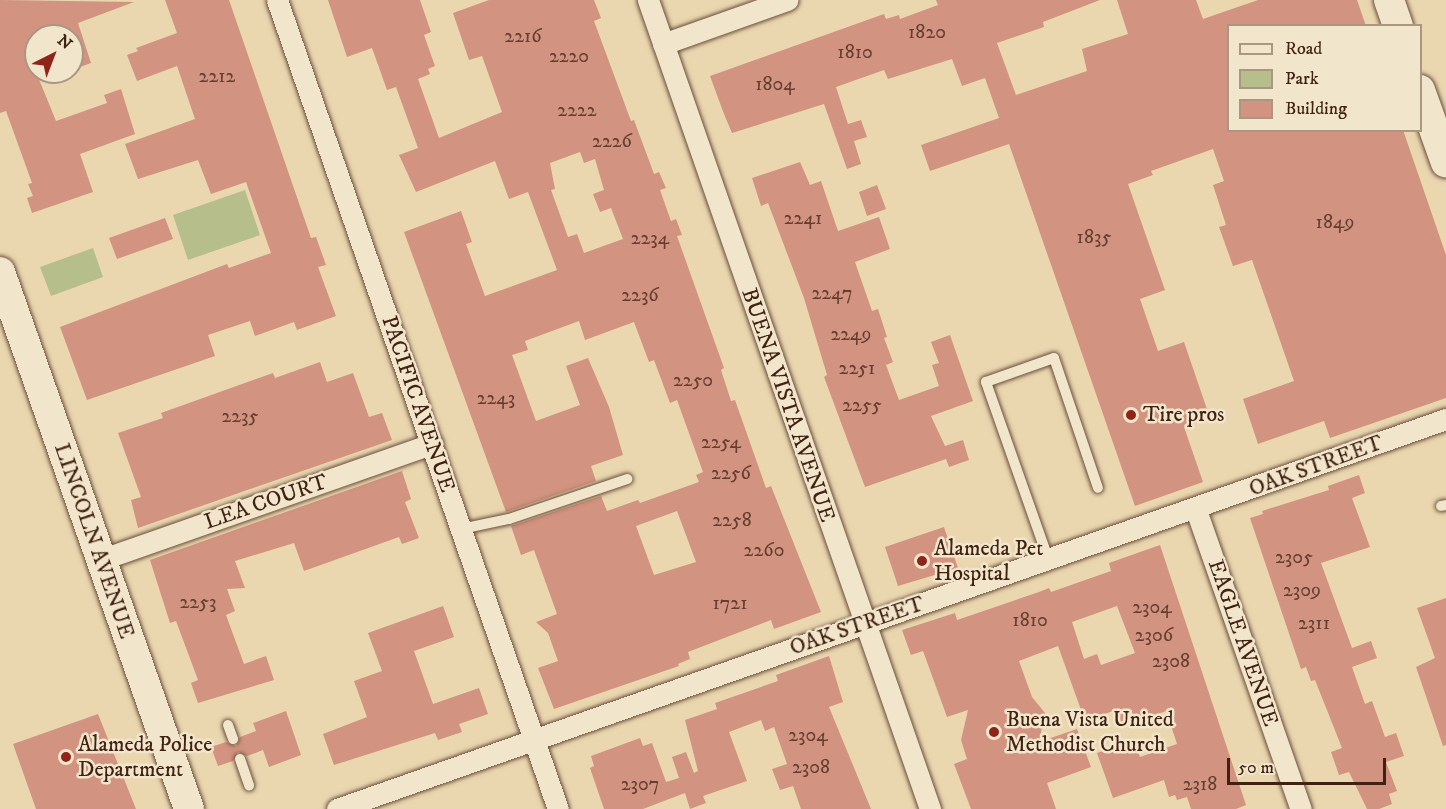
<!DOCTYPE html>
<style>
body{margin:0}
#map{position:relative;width:1446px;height:809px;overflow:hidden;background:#ead7b0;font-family:"IM FELL DW Pica",serif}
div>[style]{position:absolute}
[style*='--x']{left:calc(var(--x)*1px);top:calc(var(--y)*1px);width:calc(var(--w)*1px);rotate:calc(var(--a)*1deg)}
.green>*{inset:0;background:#b6be8c}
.building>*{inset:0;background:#d29380}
.roads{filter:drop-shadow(0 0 2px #6a4e3a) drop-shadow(0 0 2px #6a4e3a)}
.lane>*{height:10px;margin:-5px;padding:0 5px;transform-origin:5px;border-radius:5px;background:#f1e5cc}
.street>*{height:21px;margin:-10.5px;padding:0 10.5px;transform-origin:10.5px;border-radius:10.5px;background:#f1e5cc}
.secondary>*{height:30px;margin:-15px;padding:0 15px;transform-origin:15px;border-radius:15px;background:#f1e5cc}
.dots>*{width:16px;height:16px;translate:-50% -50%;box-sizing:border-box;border:3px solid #f1e5cc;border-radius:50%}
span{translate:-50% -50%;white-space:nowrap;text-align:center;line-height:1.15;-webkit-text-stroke:5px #f1e5cc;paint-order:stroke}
.number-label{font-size:20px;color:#643e2e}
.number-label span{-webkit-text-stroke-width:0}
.street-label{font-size:22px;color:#402112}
.poi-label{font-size:22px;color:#402112}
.left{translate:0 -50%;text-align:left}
.legend{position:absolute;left:1227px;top:24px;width:195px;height:108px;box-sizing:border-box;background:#f1e5cc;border:2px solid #aa9782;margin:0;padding:8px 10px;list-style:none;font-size:18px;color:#402112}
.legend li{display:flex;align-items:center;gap:12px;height:30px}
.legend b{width:30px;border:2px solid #aa9782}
.north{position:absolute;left:24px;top:24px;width:60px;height:60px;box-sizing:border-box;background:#f1e5cc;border:2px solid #aa9782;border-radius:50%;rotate:42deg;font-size:16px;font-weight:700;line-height:24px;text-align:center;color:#402112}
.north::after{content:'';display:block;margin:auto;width:21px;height:27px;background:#8f2418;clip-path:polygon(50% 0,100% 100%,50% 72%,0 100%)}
.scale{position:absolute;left:1227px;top:758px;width:159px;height:27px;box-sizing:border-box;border:3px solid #402112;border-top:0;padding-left:8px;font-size:18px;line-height:21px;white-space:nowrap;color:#402112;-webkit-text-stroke:4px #f1e5cc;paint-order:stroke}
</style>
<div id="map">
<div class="green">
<div style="clip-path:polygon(245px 190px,260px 235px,188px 260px,173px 215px)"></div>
<div style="clip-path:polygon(93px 248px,103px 277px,51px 296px,40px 267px)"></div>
</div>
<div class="building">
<div style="clip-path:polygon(0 0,134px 2px,78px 23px,91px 63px,72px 70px,72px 36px,36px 36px,36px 72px,56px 121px,107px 103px,104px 95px,121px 89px,135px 134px,80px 154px,93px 192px,32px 213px,27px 198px,33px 196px,28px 184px,32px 183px,6px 111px,0 113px)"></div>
<div style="clip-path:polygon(165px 0,229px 0,311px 238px,316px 237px,326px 265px,318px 267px,336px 316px,297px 330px,294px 322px,255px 336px,250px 321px,208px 335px,215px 356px,87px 400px,60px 327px,227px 264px,229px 268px,271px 253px,246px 182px,211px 194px,198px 160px,138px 179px,125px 144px,195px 119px,177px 66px,137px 81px,127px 55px,138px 51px,136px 48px,177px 33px)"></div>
<div style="clip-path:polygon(evenodd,328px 0,420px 0,431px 32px,424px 35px,435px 66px,428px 69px,430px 74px,418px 79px,439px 138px,502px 112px,482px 56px,469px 60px,453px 13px,489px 0,594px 0,601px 18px,594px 21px,631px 121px,634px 120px,654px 174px,659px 172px,666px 188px,660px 190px,671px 221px,676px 219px,682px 235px,677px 236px,724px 368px,721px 370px,731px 401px,735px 400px,766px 488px,771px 486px,821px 612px,774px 629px,771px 620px,688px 652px,690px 659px,678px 664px,679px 666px,554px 709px,538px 668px,558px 661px,548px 633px,536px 622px,557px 614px,534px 550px,521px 555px,511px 526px,601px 496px,607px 511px,638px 500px,640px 503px,699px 482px,696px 475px,703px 472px,677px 400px,670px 403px,654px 360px,649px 362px,634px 322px,585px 340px,579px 321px,525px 341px,528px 350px,512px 355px,536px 421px,580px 405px,566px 366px,588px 358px,609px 407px,623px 455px,591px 466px,596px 481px,506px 512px,404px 232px,461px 211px,472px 242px,466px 244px,485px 296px,557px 270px,528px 192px,509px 199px,495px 161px,416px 192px,399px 155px,418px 148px,396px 87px,387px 90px,372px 48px,347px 57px,328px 0,580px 152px,584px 163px,595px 159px,604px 190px,593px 194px,600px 212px,611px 208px,623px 239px,584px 253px,577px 234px,568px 237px,551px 190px,555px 189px,550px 163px,580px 152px,328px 0,677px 511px,696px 562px,654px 575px,636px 526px,677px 511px)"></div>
<div style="clip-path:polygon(936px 0,1100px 0,1043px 22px,1044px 27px,997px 43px,1016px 95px,1087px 71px,1082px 49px,1128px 34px,1117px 0,1196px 0,1203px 19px,1258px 0,1357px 0,1366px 26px,1228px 26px,1228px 130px,1403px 130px,1446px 255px,1446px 398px,1330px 438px,1324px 421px,1258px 444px,1243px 399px,1294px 381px,1252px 260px,1233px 266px,1219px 227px,1226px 225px,1213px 185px,1224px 181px,1213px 149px,1151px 171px,1153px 175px,1128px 184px,1165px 290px,1140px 299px,1158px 351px,1184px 342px,1210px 418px,1184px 427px,1203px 482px,1135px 506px,1009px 144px,930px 171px,921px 145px,999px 118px,985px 78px,962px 86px,952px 59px,888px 79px,884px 70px,836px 87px,848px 124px,861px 120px,867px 137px,854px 141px,861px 164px,847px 169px,824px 104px,732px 133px,724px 114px,710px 76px,884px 14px,886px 19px,899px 15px,900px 19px,938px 5px)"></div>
<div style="clip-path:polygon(800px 162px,810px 185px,821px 181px,838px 231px,879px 217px,890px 249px,855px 262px,872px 311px,878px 309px,887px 337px,884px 338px,893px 362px,886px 365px,899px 400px,939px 386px,932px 365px,939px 363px,931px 342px,950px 335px,973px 401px,931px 416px,945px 446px,963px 440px,969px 460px,949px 467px,946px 459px,865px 487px,824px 377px,827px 375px,804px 298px,768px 203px,761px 206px,752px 178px)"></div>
<div style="clip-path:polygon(877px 185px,886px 209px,867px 216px,859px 192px)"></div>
<div style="clip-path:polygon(165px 218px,173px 239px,117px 259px,109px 238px)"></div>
<div style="clip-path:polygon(320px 362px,327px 382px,353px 373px,369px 417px,382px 413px,392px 440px,138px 528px,131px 500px,141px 497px,118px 433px,163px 418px,161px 413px,273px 373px,275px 378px)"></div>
<div style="clip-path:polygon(402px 471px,411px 499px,405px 502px,419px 538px,402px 544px,399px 537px,304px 571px,294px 543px,235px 561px,245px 588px,227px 589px,235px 611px,226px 615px,244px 664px,266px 656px,274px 680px,198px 703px,191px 683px,198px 680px,176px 621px,170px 623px,150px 560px)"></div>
<div style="clip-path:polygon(1359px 475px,1365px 493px,1352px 498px,1370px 547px,1321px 563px,1352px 648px,1371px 641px,1377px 658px,1352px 667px,1365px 704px,1372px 701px,1385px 737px,1396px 733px,1404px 756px,1386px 762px,1397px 791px,1389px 794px,1392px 804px,1379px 809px,1367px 809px,1349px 772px,1339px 775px,1331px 752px,1342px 748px,1315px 680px,1311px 681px,1306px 667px,1301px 669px,1250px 518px,1263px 514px,1262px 511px,1329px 490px,1328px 486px)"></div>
<div style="clip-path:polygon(944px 527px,958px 568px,898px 586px,885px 547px)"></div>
<div style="clip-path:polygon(evenodd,1160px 545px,1246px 805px,1236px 809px,1191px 809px,1187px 797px,1177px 800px,1175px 795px,1169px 797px,1164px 780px,1113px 798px,1097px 753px,1133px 740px,1140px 757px,1177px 744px,1166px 711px,1119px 728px,1113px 711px,1085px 721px,1058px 646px,1019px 661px,1032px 697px,1045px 713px,1039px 742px,1077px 729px,1091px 767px,1047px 783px,1056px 809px,971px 809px,954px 764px,967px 759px,961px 740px,968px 710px,947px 717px,923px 651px,911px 655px,902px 630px,955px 613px,957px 620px,1039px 592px,1049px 588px,1051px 592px,1111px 571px,1109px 563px,1160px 545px,1117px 606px,1135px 653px,1101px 665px,1097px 654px,1084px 659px,1072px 622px,1117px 606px)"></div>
<div style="clip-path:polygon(1446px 598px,1446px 745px,1443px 746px,1416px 667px,1435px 658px,1417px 608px)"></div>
<div style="clip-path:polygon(443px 606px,454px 637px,414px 651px,433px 704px,479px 688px,488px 714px,459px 724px,462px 732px,438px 740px,435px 733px,334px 765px,323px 734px,367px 717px,354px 681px,382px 671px,368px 633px)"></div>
<div style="clip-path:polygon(829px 656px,843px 702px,829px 707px,871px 809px,801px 809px,793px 786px,780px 790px,772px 769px,787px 764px,774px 727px,765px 731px,761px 720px,729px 732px,747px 781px,703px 796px,706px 803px,690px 809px,685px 793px,643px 809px,604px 809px,590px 768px,594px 766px,591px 756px,640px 738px,643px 746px,652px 743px,666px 782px,679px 778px,672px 757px,686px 752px,694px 773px,698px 771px,685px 720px,717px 709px,715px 703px,778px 681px,776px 675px)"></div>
<div style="clip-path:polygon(286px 711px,301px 755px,269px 767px,263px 750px,247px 756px,238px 752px,233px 761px,218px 766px,211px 747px,226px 742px,236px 746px,240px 737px,256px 731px,253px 723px)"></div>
<div style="clip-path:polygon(98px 714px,136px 809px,36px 809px,13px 744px)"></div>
</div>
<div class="roads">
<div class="lane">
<div style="--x:1441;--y:506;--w:5;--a:-11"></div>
<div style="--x:461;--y:529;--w:49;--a:-11.8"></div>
<div style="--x:509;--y:519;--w:125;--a:-18.7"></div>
<div style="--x:1049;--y:561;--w:190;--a:-109.4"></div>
<div style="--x:986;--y:382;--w:72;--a:-19.4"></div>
<div style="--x:1054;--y:358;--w:137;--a:71.3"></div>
<div style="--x:228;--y:725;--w:15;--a:70"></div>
<div style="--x:240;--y:759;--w:28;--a:71"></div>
</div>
<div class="street">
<div style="--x:277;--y:0;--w:856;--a:70.85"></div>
<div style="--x:648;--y:0;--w:857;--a:70.78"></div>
<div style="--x:663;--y:44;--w:132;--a:-19.5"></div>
<div style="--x:1196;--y:510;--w:317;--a:70.7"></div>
<div style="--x:100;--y:560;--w:352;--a:-19.3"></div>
<div style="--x:337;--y:809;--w:1176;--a:-19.38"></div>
</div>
<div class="secondary">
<div style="--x:1389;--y:0;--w:28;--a:71"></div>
<div style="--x:1420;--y:90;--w:77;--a:70.4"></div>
<div style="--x:0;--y:272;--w:569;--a:70.61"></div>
</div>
</div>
<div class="dots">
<div style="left:1131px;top:415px;background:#8f2418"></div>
<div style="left:922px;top:561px;background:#8f2418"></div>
<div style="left:994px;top:732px;background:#8f2418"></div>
<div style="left:66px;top:757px;background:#8f2418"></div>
</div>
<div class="number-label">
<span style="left:927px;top:32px">1820</span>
<span style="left:523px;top:36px">2216</span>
<span style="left:855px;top:52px">1810</span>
<span style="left:569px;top:56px">2220</span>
<span style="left:217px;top:76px">2212</span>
<span style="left:775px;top:84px">1804</span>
<span style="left:577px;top:110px">2222</span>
<span style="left:612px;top:141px">2226</span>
<span style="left:803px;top:218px">2241</span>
<span style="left:1335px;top:222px">1849</span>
<span style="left:1094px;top:237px">1835</span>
<span style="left:650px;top:238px">2234</span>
<span style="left:832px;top:293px">2247</span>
<span style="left:640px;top:295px">2236</span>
<span style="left:851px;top:334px">2249</span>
<span style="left:857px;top:368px">2251</span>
<span style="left:693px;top:380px">2250</span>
<span style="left:496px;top:398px">2243</span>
<span style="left:862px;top:405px">2255</span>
<span style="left:240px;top:416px">2235</span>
<span style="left:721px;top:442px">2254</span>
<span style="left:731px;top:473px">2256</span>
<span style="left:732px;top:520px">2258</span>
<span style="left:764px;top:550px">2260</span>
<span style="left:1294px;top:557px">2305</span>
<span style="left:1302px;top:590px">2309</span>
<span style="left:198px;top:602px">2253</span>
<span style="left:730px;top:603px">1721</span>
<span style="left:1152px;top:607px">2304</span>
<span style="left:1030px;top:620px">1810</span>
<span style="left:1314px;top:623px">2311</span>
<span style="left:1154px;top:635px">2306</span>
<span style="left:1171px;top:661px">2308</span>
<span style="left:808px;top:735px">2304</span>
<span style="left:811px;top:767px">2308</span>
<span style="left:640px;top:784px">2307</span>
<span style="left:1200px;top:784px">2318</span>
</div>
<div class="street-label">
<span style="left:418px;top:404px;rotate:71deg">PACIFIC AVENUE</span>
<span style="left:788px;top:405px;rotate:71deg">BUENA VISTA AVENUE</span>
<span style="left:1316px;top:466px;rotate:-20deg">OAK STREET</span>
<span style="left:266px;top:502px;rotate:-19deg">LEA COURT</span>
<span style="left:94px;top:541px;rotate:71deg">LINCOLN AVENUE</span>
<span style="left:857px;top:626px;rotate:-19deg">OAK STREET</span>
<span style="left:1243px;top:643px;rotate:71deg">EAGLE AVENUE</span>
</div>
<div class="poi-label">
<span class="left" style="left:1143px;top:415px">Tire pros</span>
<span class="left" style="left:934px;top:561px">Alameda Pet<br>Hospital</span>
<span class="left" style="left:1006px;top:732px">Buena Vista United<br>Methodist Church</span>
<span class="left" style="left:78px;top:757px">Alameda Police<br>Department</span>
</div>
<ul class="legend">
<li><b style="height:8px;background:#f1e5cc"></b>Road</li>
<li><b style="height:16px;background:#b6be8c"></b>Park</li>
<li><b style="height:16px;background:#d29380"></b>Building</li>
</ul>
<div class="north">N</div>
<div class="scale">50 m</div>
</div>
